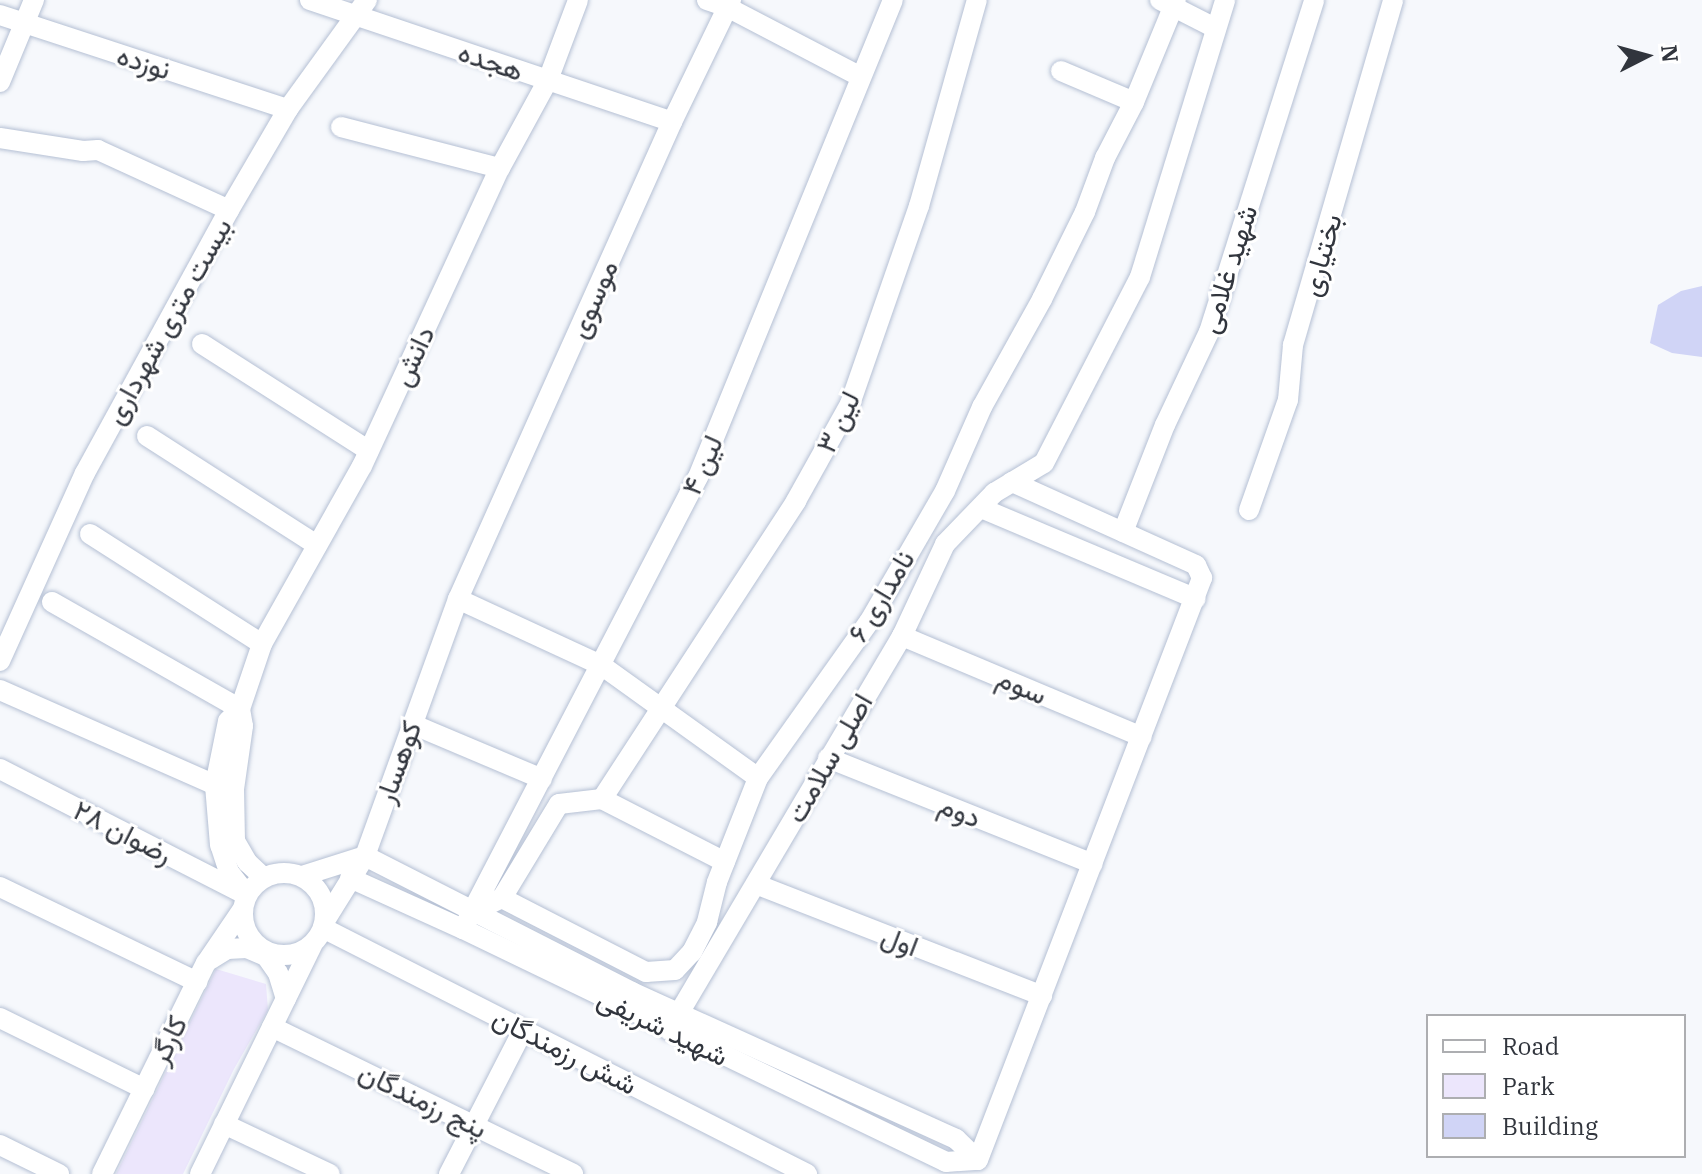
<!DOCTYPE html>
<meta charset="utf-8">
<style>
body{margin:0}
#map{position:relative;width:1702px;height:1174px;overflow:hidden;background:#f6f8fc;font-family:"IBM Plex Serif",Vazirmatn,serif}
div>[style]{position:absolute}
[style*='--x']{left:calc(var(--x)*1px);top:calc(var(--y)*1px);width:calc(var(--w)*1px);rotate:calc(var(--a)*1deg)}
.green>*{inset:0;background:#ece6fc}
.building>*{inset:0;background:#d0d4f6}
.roads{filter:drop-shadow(0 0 2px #b5c0d4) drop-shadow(0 0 2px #b5c0d4)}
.minor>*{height:20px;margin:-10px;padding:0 10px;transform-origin:10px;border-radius:10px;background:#fff}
.minor>.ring{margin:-10px;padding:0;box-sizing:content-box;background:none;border:20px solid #fff;border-radius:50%}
span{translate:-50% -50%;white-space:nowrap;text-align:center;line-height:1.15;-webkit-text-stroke:6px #fff;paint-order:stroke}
.street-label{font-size:28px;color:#31353d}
.legend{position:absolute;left:1426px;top:1014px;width:260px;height:144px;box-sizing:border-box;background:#fff;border:2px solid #adaeb1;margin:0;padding:10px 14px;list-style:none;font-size:24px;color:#31353d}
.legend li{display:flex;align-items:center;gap:16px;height:40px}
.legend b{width:40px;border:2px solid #adaeb1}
.north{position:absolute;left:1606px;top:16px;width:80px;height:80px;-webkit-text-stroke:6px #fff;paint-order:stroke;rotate:84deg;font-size:22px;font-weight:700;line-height:32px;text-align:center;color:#31353d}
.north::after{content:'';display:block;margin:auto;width:28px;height:36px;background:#31353d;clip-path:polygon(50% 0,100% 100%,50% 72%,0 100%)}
</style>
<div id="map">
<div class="green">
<div style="clip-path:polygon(216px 969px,266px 984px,268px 1010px,234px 1069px,183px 1174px,116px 1174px)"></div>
</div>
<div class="building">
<div style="clip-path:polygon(1702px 286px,1702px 357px,1672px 353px,1650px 343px,1658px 305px,1681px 291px)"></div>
</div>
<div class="roads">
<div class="minor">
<div style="--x:310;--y:0;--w:382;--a:18.6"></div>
<div style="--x:707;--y:0;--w:21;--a:19"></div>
<div style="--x:727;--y:7;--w:151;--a:27.6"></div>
<div style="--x:1160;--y:0;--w:62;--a:27"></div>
<div style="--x:0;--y:15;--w:303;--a:18.1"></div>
<div style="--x:1061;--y:71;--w:79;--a:23"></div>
<div style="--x:0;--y:82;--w:89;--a:-67.5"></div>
<div style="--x:341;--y:127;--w:164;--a:14.5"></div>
<div style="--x:0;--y:138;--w:84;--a:8.9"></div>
<div style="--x:83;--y:151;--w:15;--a:-4"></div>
<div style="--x:98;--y:150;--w:144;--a:24.6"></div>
<div style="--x:202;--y:344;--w:198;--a:32.6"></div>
<div style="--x:147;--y:436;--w:202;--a:32.7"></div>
<div style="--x:981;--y:508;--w:233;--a:22.9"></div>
<div style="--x:1249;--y:510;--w:117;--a:-70.5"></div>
<div style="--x:1288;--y:400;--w:55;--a:-84.8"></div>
<div style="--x:1293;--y:345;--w:359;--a:-73.8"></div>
<div style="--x:1123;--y:532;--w:115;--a:-68.6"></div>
<div style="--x:1165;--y:425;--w:103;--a:-64.7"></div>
<div style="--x:1209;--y:332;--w:348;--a:-72.4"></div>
<div style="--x:90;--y:534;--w:204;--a:32.6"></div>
<div style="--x:458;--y:599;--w:157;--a:24.8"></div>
<div style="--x:601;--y:665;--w:193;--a:35.7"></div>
<div style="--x:52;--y:602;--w:216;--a:29.6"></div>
<div style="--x:902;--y:636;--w:260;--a:22.8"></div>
<div style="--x:0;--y:661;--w:206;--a:-65.7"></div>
<div style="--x:85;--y:473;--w:300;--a:-61.3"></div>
<div style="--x:229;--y:210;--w:117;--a:-59.7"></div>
<div style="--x:288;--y:109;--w:135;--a:-54.1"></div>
<div style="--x:0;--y:690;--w:235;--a:23.8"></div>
<div style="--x:240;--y:709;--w:17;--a:80"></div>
<div style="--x:243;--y:726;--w:64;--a:98.1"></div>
<div style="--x:234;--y:789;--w:52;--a:88.9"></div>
<div style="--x:235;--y:841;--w:24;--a:60"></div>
<div style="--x:247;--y:862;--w:22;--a:43"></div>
<div style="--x:412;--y:724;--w:141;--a:22.9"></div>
<div style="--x:828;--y:758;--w:285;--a:21.8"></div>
<div style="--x:0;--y:769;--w:272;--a:27.1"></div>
<div style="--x:602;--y:799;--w:356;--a:-56.9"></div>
<div style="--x:796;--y:501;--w:111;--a:-60.9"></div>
<div style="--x:850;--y:404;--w:210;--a:-70.8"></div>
<div style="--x:919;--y:206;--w:214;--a:-74.3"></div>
<div style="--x:365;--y:856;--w:300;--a:27"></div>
<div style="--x:632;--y:992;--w:356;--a:24.4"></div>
<div style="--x:956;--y:1139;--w:30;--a:44"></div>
<div class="ring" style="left:243px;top:873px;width:62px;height:62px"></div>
<div style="--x:302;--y:876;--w:66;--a:-17.6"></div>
<div style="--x:350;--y:878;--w:124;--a:24.3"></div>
<div style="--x:463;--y:929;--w:536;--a:25.75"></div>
<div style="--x:946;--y:1162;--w:32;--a:-4"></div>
<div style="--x:758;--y:885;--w:305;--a:21.3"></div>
<div style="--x:0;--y:887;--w:219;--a:25.7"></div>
<div style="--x:247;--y:895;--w:29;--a:-128"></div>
<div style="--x:229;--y:872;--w:28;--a:-108"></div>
<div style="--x:220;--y:845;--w:60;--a:-94.8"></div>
<div style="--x:215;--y:785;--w:65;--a:-78.5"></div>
<div style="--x:228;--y:721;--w:17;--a:-45"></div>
<div style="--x:240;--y:709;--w:69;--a:-71.3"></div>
<div style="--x:262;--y:644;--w:204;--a:-60.7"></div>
<div style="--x:362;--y:466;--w:328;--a:-65.2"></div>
<div style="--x:500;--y:168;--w:100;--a:-61.4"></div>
<div style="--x:548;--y:80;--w:85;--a:-69.4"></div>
<div style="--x:502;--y:898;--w:110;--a:-58.8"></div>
<div style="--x:559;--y:804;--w:43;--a:-6.6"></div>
<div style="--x:602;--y:799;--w:138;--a:27.1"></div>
<div style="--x:473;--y:912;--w:32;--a:-26"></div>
<div style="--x:502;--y:898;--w:162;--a:27.2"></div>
<div style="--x:646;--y:972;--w:29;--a:-4"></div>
<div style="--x:675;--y:970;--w:25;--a:-47"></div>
<div style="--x:692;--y:952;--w:34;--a:-63"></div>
<div style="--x:707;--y:922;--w:41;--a:-76"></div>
<div style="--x:717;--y:882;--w:112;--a:-68.5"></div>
<div style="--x:758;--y:778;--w:191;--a:-54.6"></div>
<div style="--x:869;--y:622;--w:151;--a:-59.9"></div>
<div style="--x:945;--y:491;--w:92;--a:-66.2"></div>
<div style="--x:982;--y:407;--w:124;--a:-60.9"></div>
<div style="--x:1042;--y:299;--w:97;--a:-63.7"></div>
<div style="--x:1085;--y:212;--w:58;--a:-69.7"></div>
<div style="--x:1105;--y:158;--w:63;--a:-62.6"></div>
<div style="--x:1134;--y:102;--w:110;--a:-67.6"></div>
<div style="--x:326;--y:919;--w:74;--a:-58.2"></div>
<div style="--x:365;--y:856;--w:273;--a:-70.1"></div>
<div style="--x:458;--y:599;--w:523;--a:-65.84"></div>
<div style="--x:672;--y:122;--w:136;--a:-64.2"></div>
<div style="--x:323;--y:928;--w:543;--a:26.94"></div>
<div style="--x:463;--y:929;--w:509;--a:-62.53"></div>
<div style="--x:698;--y:477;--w:515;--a:-67.77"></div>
<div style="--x:211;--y:959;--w:19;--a:-32"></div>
<div style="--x:227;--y:949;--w:20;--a:-3"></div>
<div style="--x:247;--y:948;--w:21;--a:23"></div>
<div style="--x:266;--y:956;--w:21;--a:55"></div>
<div style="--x:278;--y:973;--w:27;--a:73"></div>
<div style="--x:0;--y:1018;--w:161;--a:26.2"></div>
<div style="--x:272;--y:1027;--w:335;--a:26"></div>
<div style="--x:669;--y:1030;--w:458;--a:-59.4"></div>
<div style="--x:902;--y:636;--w:102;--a:-64.9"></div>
<div style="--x:945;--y:544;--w:71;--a:-46.1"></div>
<div style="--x:994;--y:493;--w:58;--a:-31"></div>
<div style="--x:1044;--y:463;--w:209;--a:-62.7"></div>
<div style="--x:1140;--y:277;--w:290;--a:-72.9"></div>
<div style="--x:224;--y:1124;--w:117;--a:25.3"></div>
<div style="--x:0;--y:1145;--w:66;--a:26.2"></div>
<div style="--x:978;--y:1160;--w:624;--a:-68.95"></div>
<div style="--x:1202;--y:578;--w:14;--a:-115"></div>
<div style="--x:1196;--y:565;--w:202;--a:-155.7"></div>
<div style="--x:102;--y:1174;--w:235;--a:-63.8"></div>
<div style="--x:206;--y:963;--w:64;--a:-55.8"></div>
<div style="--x:200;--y:1174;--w:255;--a:-63.9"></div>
<div style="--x:449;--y:1174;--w:162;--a:-62.8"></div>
</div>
</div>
<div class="street-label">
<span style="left:491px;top:61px;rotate:19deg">هجده</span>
<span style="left:144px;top:62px;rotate:18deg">نوزده</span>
<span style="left:1321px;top:255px;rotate:-74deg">بختیاری</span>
<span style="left:1228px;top:269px;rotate:-72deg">شهید غلامی</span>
<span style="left:593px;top:299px;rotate:-66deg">موسوی</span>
<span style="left:168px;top:321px;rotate:-61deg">بیست متری شهرداری</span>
<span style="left:413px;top:356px;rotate:-65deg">دانش</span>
<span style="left:838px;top:422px;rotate:-64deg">لین ۳</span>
<span style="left:702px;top:465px;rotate:-66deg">لین ۴</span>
<span style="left:881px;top:596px;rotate:-59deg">نامداری ۶</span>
<span style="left:1022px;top:686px;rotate:23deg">سوم</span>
<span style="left:829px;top:758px;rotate:-60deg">اصلی سلامت</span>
<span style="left:398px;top:762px;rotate:-70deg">کوهسار</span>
<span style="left:960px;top:811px;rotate:22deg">دوم</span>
<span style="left:123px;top:832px;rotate:27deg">رضوان ۲۸</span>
<span style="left:900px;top:941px;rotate:21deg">اول</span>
<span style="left:663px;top:1027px;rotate:26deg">شهید شریفی</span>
<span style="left:168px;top:1040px;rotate:-64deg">کارگر</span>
<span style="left:565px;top:1051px;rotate:27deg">شش رزمندگان</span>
<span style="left:423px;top:1100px;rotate:26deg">پنج رزمندگان</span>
</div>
<ul class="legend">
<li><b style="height:10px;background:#fff"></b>Road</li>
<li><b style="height:22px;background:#ece6fc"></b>Park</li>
<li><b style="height:22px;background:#d0d4f6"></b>Building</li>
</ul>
<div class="north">N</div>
</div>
